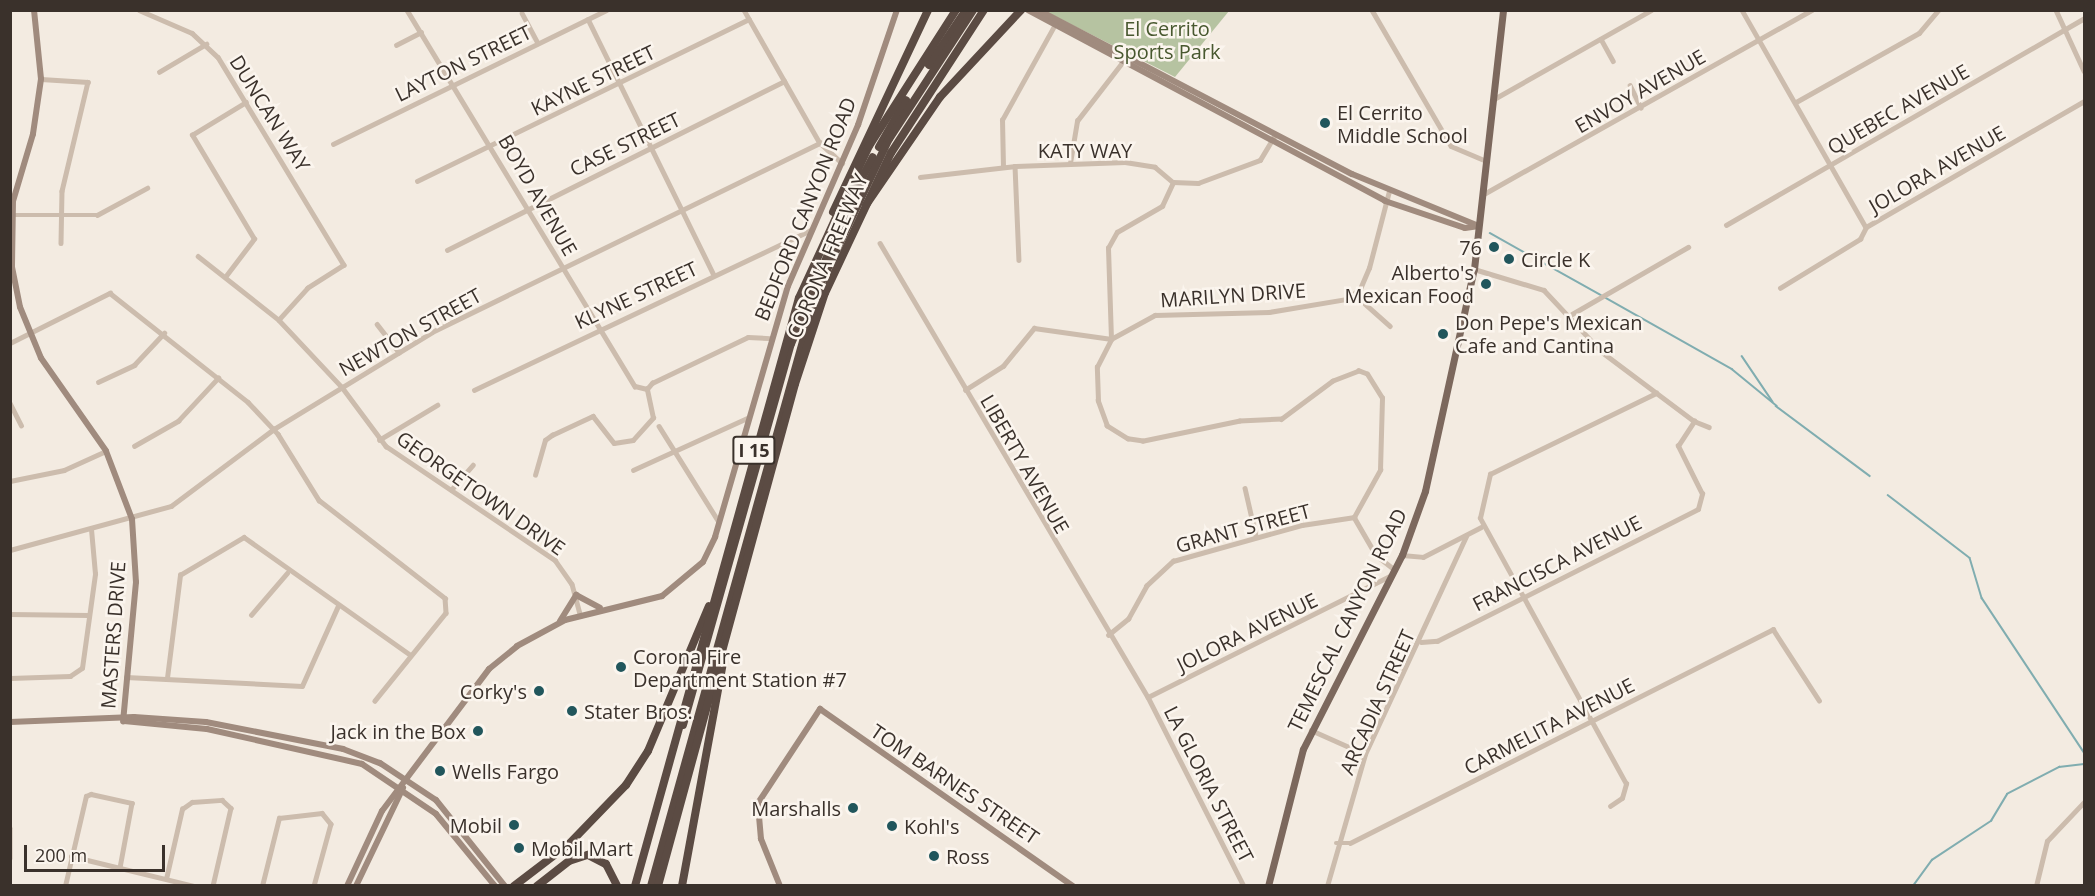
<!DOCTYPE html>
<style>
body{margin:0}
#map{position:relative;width:2095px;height:896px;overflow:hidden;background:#f3ebe1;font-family:"Open Sans",sans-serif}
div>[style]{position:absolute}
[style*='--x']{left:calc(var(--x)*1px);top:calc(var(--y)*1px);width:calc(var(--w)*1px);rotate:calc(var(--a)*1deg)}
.green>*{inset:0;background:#b6c3a1}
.stream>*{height:1.5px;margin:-0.75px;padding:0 0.75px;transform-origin:0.75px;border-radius:0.75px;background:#80adb0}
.street>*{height:4.5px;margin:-2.25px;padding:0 2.25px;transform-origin:2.25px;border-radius:2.25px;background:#ccbcad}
.secondary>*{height:6px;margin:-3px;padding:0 3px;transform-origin:3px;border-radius:3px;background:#a08b7e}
.primary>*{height:7px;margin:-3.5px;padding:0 3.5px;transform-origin:3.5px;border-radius:3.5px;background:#7c685d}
.highway>*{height:8px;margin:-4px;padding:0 4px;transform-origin:4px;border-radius:4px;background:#5b4b43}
.dots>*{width:16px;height:16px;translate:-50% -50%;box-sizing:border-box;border:3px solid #fbf5ee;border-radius:50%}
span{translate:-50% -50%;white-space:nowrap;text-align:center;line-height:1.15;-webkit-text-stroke:5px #fbf5ee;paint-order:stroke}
.shield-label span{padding:2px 4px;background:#fbf5ee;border:2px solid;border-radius:4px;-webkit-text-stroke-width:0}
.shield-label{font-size:18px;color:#3a312b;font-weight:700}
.park-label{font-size:20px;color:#48582f}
.street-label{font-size:20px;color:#3a312b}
.poi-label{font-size:20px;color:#3a312b}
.left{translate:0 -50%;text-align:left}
.right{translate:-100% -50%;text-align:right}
.frame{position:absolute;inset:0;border:12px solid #3a312b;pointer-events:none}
.scale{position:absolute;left:24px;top:845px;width:141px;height:27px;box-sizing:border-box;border:3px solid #3a312b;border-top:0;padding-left:8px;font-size:18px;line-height:21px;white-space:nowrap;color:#3a312b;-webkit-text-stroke:4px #fbf5ee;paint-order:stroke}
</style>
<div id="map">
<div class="green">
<div style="clip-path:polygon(1045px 11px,1229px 11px,1175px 77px)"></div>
</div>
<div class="stream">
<div style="--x:1490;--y:233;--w:127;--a:29.2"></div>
<div style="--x:1606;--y:298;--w:145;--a:29.4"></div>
<div style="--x:1732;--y:369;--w:58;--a:39.4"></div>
<div style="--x:1742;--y:356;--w:55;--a:56"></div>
<div style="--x:1776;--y:406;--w:117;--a:36.7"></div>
<div style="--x:1888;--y:495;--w:103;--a:37.5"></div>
<div style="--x:1970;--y:558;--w:42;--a:73.3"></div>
<div style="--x:1982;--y:598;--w:185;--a:56.5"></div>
<div style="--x:1913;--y:886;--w:32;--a:-54"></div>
<div style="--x:1932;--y:860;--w:71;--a:-33.5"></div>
<div style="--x:1991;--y:821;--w:31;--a:-59"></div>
<div style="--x:2007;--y:794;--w:59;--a:-27.4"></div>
<div style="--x:2059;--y:767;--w:25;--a:-7"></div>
</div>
<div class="street">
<div style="--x:139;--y:10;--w:58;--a:23.5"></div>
<div style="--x:192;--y:33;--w:35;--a:43"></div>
<div style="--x:218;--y:57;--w:243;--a:58.8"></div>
<div style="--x:344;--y:265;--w:43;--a:147.4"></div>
<div style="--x:308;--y:288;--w:43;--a:132.2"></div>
<div style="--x:407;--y:10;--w:440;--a:58.8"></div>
<div style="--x:635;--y:386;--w:12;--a:14"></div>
<div style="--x:744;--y:10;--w:153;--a:60.3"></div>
<div style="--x:820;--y:143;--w:30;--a:42"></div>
<div style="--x:1372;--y:10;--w:157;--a:59.8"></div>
<div style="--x:1451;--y:146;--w:38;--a:23"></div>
<div style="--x:1742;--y:10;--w:250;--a:60.3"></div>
<div style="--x:2056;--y:10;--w:67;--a:65.3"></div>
<div style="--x:522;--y:13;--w:34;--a:62"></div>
<div style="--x:588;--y:19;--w:285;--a:63.8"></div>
<div style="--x:1601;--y:39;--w:25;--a:61"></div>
<div style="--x:396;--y:45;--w:28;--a:-27"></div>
<div style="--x:159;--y:72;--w:55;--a:-30.8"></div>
<div style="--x:41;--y:79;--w:47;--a:3.7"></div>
<div style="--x:88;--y:82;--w:112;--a:103.4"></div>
<div style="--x:62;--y:191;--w:52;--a:91.1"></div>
<div style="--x:1630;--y:85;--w:25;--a:64"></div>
<div style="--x:1494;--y:99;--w:180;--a:-29.5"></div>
<div style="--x:1796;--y:102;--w:141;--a:-29.3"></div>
<div style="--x:1919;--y:33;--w:30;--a:-50"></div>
<div style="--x:333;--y:144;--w:304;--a:-26.1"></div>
<div style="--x:1070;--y:163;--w:43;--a:-80.5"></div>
<div style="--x:1077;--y:121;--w:78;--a:-52.3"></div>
<div style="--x:1015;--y:166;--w:94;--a:87.6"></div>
<div style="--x:1003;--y:167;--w:47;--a:-91.2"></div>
<div style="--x:1002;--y:120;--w:105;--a:-61"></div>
<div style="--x:920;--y:177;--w:96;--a:-6.6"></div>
<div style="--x:1015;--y:166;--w:110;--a:-2.1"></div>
<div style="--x:1125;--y:162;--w:30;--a:9"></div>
<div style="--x:1155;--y:167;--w:23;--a:40"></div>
<div style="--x:1173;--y:182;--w:25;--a:2"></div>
<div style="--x:1198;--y:183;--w:66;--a:-20.4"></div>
<div style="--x:1260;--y:160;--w:29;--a:-59"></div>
<div style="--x:417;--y:181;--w:369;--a:-26"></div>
<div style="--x:1482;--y:195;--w:378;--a:-29.3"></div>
<div style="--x:10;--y:215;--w:87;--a:0"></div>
<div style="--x:97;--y:215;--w:57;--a:-28.4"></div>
<div style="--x:1726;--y:225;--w:414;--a:-30"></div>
<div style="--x:880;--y:243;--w:527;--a:59.45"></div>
<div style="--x:1148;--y:697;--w:212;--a:63.1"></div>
<div style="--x:447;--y:250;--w:377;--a:-26.6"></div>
<div style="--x:198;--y:256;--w:103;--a:38.3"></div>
<div style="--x:279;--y:320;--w:92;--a:46.8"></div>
<div style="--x:342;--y:387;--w:74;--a:53.3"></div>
<div style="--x:386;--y:446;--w:204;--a:34"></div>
<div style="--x:555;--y:560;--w:29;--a:55"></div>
<div style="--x:572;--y:584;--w:31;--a:75"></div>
<div style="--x:1474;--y:269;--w:73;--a:16.7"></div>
<div style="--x:1544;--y:290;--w:85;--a:46.9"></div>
<div style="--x:1602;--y:352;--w:115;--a:36.9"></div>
<div style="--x:1694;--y:421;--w:16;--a:22"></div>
<div style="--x:225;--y:277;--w:48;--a:-52.7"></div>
<div style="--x:254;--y:239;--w:121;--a:-120.8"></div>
<div style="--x:192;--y:135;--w:63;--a:-31.4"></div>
<div style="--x:1780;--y:288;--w:94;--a:-31.5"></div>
<div style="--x:1860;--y:239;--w:13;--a:-63"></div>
<div style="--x:1866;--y:227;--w:252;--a:-30"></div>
<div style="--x:1354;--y:294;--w:48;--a:41.6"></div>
<div style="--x:1572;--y:314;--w:134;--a:-30"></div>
<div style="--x:377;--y:324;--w:36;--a:52"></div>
<div style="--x:10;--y:343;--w:112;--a:-26.6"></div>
<div style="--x:110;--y:293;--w:176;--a:38.3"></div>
<div style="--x:248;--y:402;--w:44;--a:46.8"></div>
<div style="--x:278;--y:434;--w:78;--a:58.2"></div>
<div style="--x:319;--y:500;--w:160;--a:37.9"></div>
<div style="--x:445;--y:598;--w:15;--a:86"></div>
<div style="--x:446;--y:613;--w:113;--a:128.9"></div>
<div style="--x:98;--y:382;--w:40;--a:-25"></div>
<div style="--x:134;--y:365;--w:44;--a:-46.8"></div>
<div style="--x:474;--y:390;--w:373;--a:-25.4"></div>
<div style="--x:965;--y:390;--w:45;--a:-32.3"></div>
<div style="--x:1003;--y:366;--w:49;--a:-50.8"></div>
<div style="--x:1034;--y:328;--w:78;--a:8.1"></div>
<div style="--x:1111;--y:339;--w:91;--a:-91.9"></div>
<div style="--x:1108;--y:248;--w:18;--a:-61"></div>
<div style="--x:1117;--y:232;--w:52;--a:-30"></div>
<div style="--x:1162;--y:206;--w:26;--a:-65"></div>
<div style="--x:10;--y:403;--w:25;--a:63"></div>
<div style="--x:659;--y:426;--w:113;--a:58"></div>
<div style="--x:379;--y:440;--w:68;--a:-31.1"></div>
<div style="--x:134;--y:446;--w:51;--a:-29.6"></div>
<div style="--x:178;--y:421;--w:59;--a:-47.1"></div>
<div style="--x:633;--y:470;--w:125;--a:-24.5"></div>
<div style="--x:535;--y:475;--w:36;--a:-74"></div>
<div style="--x:545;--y:440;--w:9;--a:-36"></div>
<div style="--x:552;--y:435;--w:45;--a:-24.9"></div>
<div style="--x:593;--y:416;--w:34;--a:52"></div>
<div style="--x:614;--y:443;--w:19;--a:-9"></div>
<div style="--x:633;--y:440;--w:30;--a:-48"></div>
<div style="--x:653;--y:418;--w:30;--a:-102"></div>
<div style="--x:647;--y:389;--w:8;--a:-50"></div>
<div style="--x:652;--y:383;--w:106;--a:-25.6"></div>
<div style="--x:748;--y:337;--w:21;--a:3"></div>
<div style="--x:10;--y:481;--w:55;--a:-11.5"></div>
<div style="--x:64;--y:470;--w:46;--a:-24.3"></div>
<div style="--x:1245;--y:488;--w:49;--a:77.1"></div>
<div style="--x:451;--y:490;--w:33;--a:-49"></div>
<div style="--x:1354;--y:517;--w:54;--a:-61"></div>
<div style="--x:1380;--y:470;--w:72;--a:-88.4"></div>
<div style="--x:1382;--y:398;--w:28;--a:-122"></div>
<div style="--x:1367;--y:374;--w:9;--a:-159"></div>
<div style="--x:1359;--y:371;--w:28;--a:159"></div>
<div style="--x:1333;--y:381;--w:64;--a:143.3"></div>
<div style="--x:1282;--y:419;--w:42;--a:177.3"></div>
<div style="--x:1240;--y:421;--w:99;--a:168.3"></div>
<div style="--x:1143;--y:441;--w:15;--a:-172"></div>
<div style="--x:1128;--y:439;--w:25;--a:-148"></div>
<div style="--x:1107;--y:426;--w:27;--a:-110"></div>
<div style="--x:1098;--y:401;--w:34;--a:-92"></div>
<div style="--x:1097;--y:367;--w:31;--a:-63"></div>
<div style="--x:1111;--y:339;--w:50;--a:-28.6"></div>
<div style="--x:1155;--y:315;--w:114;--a:-1.5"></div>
<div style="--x:1269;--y:312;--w:79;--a:-9.5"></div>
<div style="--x:1347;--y:299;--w:16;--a:-38"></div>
<div style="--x:1360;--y:289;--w:23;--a:-67"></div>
<div style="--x:1369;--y:268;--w:80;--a:-75.4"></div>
<div style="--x:1354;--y:517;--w:44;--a:59.9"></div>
<div style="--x:1376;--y:555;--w:23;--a:38"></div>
<div style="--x:10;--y:550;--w:167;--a:-15.3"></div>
<div style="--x:171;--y:506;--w:129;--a:-36.8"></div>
<div style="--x:274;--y:429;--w:185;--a:-31.5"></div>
<div style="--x:432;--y:332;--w:432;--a:-26"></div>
<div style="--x:1402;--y:555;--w:21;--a:5"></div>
<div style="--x:1423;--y:557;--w:65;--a:-27.3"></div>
<div style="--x:10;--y:614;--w:78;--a:0.7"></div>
<div style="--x:251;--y:615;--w:55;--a:-49.4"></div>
<div style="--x:1108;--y:635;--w:26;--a:-39"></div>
<div style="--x:1128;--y:619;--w:38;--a:-61"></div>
<div style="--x:1146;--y:586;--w:37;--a:-43"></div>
<div style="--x:1173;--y:561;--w:134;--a:-15.6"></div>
<div style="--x:1302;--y:525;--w:53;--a:-8.7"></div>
<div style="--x:1421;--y:642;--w:16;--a:-4"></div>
<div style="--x:1437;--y:641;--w:292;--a:-26.8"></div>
<div style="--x:1698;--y:509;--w:16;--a:-75"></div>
<div style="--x:1702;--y:494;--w:54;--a:-116.6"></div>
<div style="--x:1678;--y:446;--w:30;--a:-57"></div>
<div style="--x:126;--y:677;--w:176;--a:2.9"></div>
<div style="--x:302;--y:686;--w:88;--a:-65.8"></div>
<div style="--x:10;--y:678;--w:60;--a:-1.9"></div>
<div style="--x:70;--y:676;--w:14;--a:-34"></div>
<div style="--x:82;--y:668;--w:95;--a:-82.1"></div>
<div style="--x:95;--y:574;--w:45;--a:-95.1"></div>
<div style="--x:167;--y:678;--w:104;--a:-82.8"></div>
<div style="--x:180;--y:575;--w:74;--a:-30.7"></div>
<div style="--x:244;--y:537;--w:202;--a:35.3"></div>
<div style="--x:1148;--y:697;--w:271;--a:-26.6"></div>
<div style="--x:1311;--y:730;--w:59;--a:24"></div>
<div style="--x:1610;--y:806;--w:14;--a:-34"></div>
<div style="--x:1622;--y:798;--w:15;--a:-74"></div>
<div style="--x:1626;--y:784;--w:303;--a:-118.8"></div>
<div style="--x:1480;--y:518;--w:45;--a:-77.2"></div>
<div style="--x:1490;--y:474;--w:185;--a:-26"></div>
<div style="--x:10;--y:828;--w:30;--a:90"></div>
<div style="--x:1336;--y:843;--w:14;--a:0"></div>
<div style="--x:1350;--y:843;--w:474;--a:-26.8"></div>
<div style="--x:1773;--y:629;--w:85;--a:57.1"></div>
<div style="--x:71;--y:856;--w:127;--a:13.7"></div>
<div style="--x:166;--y:879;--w:72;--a:-77.1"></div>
<div style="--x:182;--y:809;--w:12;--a:-35"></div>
<div style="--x:192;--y:802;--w:30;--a:-4"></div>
<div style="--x:222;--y:800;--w:12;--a:42"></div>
<div style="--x:231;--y:808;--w:80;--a:103"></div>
<div style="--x:65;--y:886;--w:92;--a:-76.9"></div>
<div style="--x:86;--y:796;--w:5;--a:-22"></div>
<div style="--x:91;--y:794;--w:42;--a:12.4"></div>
<div style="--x:132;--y:803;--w:66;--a:100.5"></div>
<div style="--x:262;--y:886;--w:70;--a:-76"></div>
<div style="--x:279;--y:818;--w:43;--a:-6.6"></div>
<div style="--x:322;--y:813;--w:14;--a:51"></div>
<div style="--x:331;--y:824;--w:64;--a:105.3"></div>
<div style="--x:1327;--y:886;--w:137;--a:-73.9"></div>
<div style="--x:1365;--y:754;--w:240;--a:-65.1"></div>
<div style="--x:2036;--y:886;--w:46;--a:-76.3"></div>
<div style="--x:2047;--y:841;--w:54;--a:-46.5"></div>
</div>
<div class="secondary">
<div style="--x:34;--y:10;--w:69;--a:84.2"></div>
<div style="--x:41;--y:79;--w:56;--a:98.3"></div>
<div style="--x:33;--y:134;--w:70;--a:106.6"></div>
<div style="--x:13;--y:201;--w:66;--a:90.9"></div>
<div style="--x:12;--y:267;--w:41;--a:78.7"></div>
<div style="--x:20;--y:307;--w:55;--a:67.6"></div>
<div style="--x:41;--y:358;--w:113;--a:55"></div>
<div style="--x:106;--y:451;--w:73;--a:69.1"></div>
<div style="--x:132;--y:519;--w:63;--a:86.4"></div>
<div style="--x:136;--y:582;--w:140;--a:95.3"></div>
<div style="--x:1028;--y:10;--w:405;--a:28.1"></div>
<div style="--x:1385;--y:201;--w:84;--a:18.6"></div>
<div style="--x:1465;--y:228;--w:14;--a:-8"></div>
<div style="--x:1038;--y:10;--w:354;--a:27.6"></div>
<div style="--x:1352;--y:174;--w:137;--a:22.3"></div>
<div style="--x:560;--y:621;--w:31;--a:-58"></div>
<div style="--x:576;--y:595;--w:27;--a:28"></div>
<div style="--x:124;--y:721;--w:83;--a:5.5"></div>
<div style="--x:207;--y:729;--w:159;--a:12.7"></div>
<div style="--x:362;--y:764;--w:89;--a:34"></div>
<div style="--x:436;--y:814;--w:93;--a:50.7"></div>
<div style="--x:10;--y:722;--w:124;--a:-2.3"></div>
<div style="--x:134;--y:717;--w:72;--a:4"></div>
<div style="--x:206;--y:722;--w:140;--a:11.1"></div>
<div style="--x:343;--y:749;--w:40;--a:21"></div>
<div style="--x:380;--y:763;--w:67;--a:33.5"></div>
<div style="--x:436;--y:800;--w:110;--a:51.3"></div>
<div style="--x:347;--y:886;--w:83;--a:-65"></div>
<div style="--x:382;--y:811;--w:178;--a:-53"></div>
<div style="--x:489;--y:669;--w:36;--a:-39"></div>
<div style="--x:517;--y:646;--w:55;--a:-28.4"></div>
<div style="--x:565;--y:620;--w:100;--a:-13.9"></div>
<div style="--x:662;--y:596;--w:53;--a:-39.7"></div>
<div style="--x:703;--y:562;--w:28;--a:-64"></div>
<div style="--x:715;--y:537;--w:261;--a:-73.8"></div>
<div style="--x:788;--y:286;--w:176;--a:-66.5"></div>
<div style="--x:858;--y:125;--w:121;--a:-71.3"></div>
<div style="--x:356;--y:886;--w:109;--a:-64.4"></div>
<div style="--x:780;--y:886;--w:51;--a:-112"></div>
<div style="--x:761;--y:839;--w:36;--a:-95"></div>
<div style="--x:758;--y:803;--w:113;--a:-56.6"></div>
<div style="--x:820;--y:709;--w:309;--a:35"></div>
</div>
<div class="primary">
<div style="--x:1268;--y:886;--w:141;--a:-75.7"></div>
<div style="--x:1303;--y:749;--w:218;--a:-63"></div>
<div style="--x:1402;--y:555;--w:68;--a:-70.2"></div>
<div style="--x:1425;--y:491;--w:227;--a:-77.6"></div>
<div style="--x:1474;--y:269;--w:261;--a:-83.6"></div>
</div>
<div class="highway">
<div style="--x:929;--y:65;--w:66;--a:-56.1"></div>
<div style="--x:879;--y:147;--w:54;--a:-60.1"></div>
<div style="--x:859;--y:184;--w:30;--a:-63"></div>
<div style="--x:866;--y:205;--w:131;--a:-55.6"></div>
<div style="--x:940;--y:97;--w:119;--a:-47"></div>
<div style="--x:833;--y:212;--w:223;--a:-64.8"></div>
<div style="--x:683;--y:725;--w:396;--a:-74.2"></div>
<div style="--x:791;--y:344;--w:147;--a:-67.6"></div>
<div style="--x:514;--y:886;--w:69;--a:-37.4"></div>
<div style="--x:569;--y:844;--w:82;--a:-46"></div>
<div style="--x:626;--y:785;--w:40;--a:-57.1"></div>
<div style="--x:648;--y:751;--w:157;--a:-67.2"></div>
<div style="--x:537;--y:886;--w:41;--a:-38"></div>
<div style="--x:569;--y:861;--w:20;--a:-18"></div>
<div style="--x:588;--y:855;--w:20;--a:27"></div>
<div style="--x:606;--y:864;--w:25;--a:63"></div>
<div style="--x:635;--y:886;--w:610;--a:-74.42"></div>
<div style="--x:799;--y:298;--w:167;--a:-65.3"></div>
<div style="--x:869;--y:146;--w:161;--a:-57.4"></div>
<div style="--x:651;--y:886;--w:618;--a:-74.41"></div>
<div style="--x:817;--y:291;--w:168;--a:-64.7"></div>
<div style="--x:889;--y:139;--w:154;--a:-56.9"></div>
<div style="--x:658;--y:886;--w:520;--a:-74.74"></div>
<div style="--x:795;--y:384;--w:96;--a:-71.8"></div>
<div style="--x:825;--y:293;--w:155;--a:-64.8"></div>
<div style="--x:891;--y:153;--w:171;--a:-57"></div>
<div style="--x:682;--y:886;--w:223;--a:-79.6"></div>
</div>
<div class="dots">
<div style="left:1325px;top:123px;background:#21565c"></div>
<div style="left:1494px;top:247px;background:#21565c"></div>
<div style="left:1509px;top:259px;background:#21565c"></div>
<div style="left:1486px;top:284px;background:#21565c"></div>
<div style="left:1443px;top:334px;background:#21565c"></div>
<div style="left:621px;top:667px;background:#21565c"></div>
<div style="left:539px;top:691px;background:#21565c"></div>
<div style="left:572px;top:711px;background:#21565c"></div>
<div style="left:478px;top:731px;background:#21565c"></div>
<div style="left:440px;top:771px;background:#21565c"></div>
<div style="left:853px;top:808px;background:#21565c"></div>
<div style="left:514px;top:825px;background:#21565c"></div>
<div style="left:892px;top:826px;background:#21565c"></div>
<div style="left:519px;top:848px;background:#21565c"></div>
<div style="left:934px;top:856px;background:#21565c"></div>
</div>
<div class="shield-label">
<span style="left:754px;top:450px">I 15</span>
</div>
<div class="park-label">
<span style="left:1167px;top:40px">El Cerrito<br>Sports Park</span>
</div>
<div class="street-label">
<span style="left:463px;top:63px;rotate:-26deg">LAYTON STREET</span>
<span style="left:593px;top:80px;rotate:-26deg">KAYNE STREET</span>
<span style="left:1640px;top:91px;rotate:-30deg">ENVOY AVENUE</span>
<span style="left:1898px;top:109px;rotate:-30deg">QUEBEC AVENUE</span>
<span style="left:270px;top:113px;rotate:58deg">DUNCAN WAY</span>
<span style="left:625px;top:144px;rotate:-26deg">CASE STREET</span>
<span style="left:1085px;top:150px">KATY WAY</span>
<span style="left:1937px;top:169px;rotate:-30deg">JOLORA AVENUE</span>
<span style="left:538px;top:195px;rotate:60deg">BOYD AVENUE</span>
<span style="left:805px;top:209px;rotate:-68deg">BEDFORD CANYON ROAD</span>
<span style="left:827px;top:256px;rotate:-67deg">CORONA FREEWAY</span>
<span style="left:636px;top:295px;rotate:-25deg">KLYNE STREET</span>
<span style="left:1233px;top:295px;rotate:-4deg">MARILYN DRIVE</span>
<span style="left:410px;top:332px;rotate:-29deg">NEWTON STREET</span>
<span style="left:1025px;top:464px;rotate:60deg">LIBERTY AVENUE</span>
<span style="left:481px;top:493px;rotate:35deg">GEORGETOWN DRIVE</span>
<span style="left:1243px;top:528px;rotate:-15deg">GRANT STREET</span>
<span style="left:1557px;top:563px;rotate:-27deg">FRANCISCA AVENUE</span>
<span style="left:1347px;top:620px;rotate:-64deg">TEMESCAL CANYON ROAD</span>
<span style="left:1247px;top:632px;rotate:-26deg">JOLORA AVENUE</span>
<span style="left:113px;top:635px;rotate:-86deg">MASTERS DRIVE</span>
<span style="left:1377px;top:702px;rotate:-66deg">ARCADIA STREET</span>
<span style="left:1549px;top:726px;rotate:-27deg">CARMELITA AVENUE</span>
<span style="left:955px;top:784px;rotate:34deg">TOM BARNES STREET</span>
<span style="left:1209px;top:784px;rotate:63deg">LA GLORIA STREET</span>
</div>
<div class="poi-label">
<span class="left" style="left:1337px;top:124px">El Cerrito<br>Middle School</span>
<span class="right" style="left:1482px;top:247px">76</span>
<span class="left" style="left:1521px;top:259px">Circle K</span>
<span class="right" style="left:1474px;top:284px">Alberto's<br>Mexican Food</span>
<span class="left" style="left:1455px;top:334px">Don Pepe's Mexican<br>Cafe and Cantina</span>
<span class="left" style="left:633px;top:668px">Corona Fire<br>Department Station #7</span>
<span class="right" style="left:527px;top:691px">Corky's</span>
<span class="left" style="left:584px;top:711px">Stater Bros.</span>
<span class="right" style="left:466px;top:731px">Jack in the Box</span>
<span class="left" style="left:452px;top:771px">Wells Fargo</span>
<span class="right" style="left:841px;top:808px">Marshalls</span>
<span class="right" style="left:502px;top:825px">Mobil</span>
<span class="left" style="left:904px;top:826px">Kohl's</span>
<span class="left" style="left:531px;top:848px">Mobil Mart</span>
<span class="left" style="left:946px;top:856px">Ross</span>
</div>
<div class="frame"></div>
<div class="scale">200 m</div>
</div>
